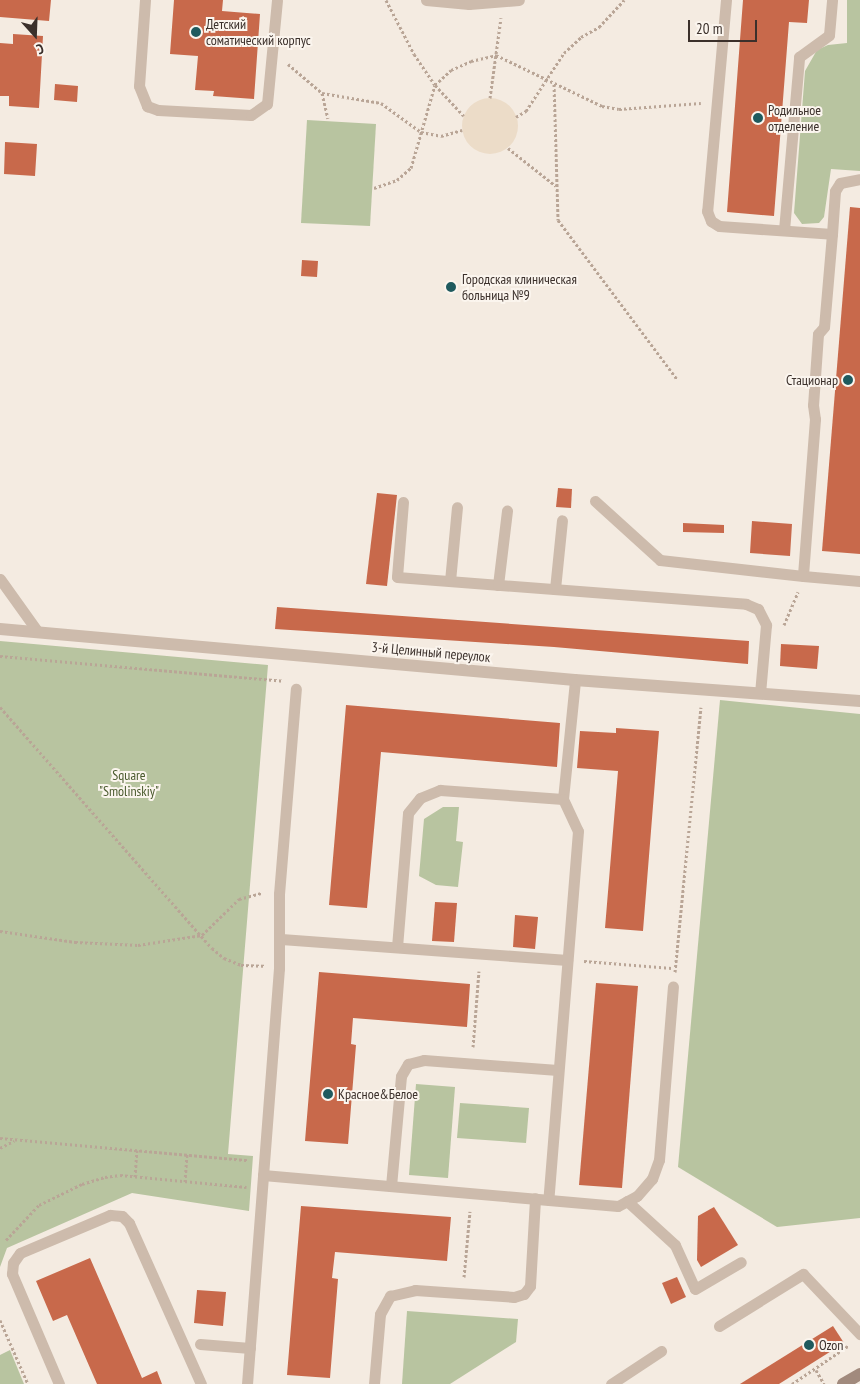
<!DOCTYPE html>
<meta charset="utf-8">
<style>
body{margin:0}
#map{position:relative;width:860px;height:1384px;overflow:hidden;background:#f4ebe1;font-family:"PT Sans Narrow",sans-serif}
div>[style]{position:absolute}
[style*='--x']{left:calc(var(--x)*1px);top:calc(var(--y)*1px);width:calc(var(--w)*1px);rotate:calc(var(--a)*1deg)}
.green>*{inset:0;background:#b8c4a0}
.plaza>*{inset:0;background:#ecdcc8}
.round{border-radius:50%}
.building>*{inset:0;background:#c8694b}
.path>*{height:3px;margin-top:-1.5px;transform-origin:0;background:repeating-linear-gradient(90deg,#b9a596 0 2.5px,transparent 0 5px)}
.lane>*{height:11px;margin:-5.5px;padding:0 5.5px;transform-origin:5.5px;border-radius:5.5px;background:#cdbbac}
.street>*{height:12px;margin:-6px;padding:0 6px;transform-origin:6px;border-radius:6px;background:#cdbbac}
.secondary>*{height:12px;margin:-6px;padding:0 6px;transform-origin:6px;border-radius:6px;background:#a18a7d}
.dots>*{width:14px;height:14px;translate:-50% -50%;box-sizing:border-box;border:2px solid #fbf5ee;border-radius:50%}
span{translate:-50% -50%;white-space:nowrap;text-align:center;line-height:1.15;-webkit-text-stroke:4px #fbf5ee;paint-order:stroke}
.poi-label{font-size:14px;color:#3b302b}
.left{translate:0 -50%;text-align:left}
.right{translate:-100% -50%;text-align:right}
.street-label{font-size:14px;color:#3b302b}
.park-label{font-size:14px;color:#4a5a2e}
.north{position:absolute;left:10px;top:10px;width:50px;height:50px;-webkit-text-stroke:4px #fbf5ee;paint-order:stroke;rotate:160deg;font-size:14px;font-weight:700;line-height:20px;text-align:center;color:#3b302b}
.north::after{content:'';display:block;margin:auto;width:18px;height:22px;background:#3b302b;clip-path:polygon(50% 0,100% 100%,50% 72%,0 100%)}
.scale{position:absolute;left:688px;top:20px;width:69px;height:22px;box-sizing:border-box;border:2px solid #3b302b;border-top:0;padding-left:6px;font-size:15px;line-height:18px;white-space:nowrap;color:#3b302b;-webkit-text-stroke:4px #fbf5ee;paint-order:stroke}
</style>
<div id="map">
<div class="green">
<div style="clip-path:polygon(847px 0,860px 0,860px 171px,831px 169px,824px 217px,819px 223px,802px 224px,794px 213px,805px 71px,817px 50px,828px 45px,847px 43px)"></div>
<div style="clip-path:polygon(307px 120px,376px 124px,370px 226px,301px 223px)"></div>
<div style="clip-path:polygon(0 641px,268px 665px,228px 1154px,253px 1156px,249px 1211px,132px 1193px,7px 1248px,0 1267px)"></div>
<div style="clip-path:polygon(720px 700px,860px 714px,860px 1218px,777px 1227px,678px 1167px)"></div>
<div style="clip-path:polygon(443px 807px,459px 807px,456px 841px,463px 842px,458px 887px,436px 885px,419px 876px,424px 819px)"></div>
<div style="clip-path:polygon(416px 1084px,455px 1087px,448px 1178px,409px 1175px)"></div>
<div style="clip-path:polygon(460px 1103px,529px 1108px,526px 1143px,457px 1138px)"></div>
<div style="clip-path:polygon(407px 1311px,518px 1319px,516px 1342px,450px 1384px,402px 1384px)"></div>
<div style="clip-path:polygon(10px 1350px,24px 1384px,0 1384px,0 1355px)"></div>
</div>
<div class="plaza">
<div class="round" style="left:462px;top:98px;width:56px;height:56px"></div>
</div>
<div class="building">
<div style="clip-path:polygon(0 0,51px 0,49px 21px,0 17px)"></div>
<div style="clip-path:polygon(174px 0,223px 0,222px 11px,260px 14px,254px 99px,213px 96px,214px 91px,195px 90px,198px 56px,170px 54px)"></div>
<div style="clip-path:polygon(743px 0,809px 0,807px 23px,789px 22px,774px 216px,727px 212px)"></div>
<div style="clip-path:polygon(13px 34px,43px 36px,39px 108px,9px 106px,9px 96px,0 96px,0 43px,13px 44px)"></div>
<div style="clip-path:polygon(55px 84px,78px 86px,77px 102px,54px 100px)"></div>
<div style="clip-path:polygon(5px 142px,37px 144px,35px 176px,4px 174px)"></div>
<div style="clip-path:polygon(850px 207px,860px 208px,860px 554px,822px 551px)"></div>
<div style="clip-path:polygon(302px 260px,318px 261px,317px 277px,301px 276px)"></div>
<div style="clip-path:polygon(558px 488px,572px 489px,571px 508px,556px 507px)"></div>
<div style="clip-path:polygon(377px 493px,397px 495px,387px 586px,366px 584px)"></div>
<div style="clip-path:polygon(752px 521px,792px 524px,790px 556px,750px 553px)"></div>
<div style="clip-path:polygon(683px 523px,724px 525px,724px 533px,683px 532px)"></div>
<div style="clip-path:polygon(277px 607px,749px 641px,748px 664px,554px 647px,275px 629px)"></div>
<div style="clip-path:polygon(781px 644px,819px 646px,817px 669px,780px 666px)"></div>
<div style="clip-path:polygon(346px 705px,560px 723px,557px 767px,381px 752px,367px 908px,329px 905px)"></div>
<div style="clip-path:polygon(616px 728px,659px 731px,643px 931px,605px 928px,618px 771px,577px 768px,580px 731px,616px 733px)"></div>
<div style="clip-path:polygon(435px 902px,457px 903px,454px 942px,432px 941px)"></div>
<div style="clip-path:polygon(515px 915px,538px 917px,535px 949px,513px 947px)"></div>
<div style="clip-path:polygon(319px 972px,470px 984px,467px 1027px,353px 1018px,351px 1044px,356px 1045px,348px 1144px,305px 1141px)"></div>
<div style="clip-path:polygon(596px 983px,638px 986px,622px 1188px,579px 1185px)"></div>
<div style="clip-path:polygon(301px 1206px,451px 1217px,447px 1261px,335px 1252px,332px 1278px,338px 1279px,330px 1378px,287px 1375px)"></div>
<div style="clip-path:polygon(714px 1207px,738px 1245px,701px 1267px,697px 1260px,698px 1216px)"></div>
<div style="clip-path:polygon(90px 1258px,142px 1378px,157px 1371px,162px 1384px,97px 1384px,67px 1315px,53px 1321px,36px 1281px)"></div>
<div style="clip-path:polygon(677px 1277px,686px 1297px,671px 1304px,662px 1283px)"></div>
<div style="clip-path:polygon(197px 1290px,226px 1292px,223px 1326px,194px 1323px)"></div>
<div style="clip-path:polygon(833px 1326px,844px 1343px,779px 1384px,740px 1384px)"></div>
</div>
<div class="path">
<div style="--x:386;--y:0;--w:61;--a:62.6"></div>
<div style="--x:414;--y:54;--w:37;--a:56"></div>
<div style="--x:435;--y:85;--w:42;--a:46.9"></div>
<div style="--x:288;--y:64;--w:45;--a:40.5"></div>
<div style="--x:322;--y:93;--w:60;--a:9.6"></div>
<div style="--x:381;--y:103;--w:49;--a:35.9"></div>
<div style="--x:421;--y:132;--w:20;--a:11"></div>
<div style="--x:441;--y:136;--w:22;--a:-16"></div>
<div style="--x:554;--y:84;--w:136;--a:88.3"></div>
<div style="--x:558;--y:220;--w:199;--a:53.2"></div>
<div style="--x:322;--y:93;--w:26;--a:77"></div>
<div style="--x:490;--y:98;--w:81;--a:-82.2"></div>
<div style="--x:516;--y:117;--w:12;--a:-31"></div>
<div style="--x:526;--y:111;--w:69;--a:-56.8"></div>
<div style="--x:564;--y:53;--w:23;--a:-43"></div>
<div style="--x:581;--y:37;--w:21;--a:-29"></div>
<div style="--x:599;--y:27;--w:37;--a:-47"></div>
<div style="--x:508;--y:148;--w:61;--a:38.4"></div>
<div style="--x:374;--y:188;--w:24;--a:-19"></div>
<div style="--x:397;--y:180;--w:18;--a:-41"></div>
<div style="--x:411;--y:168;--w:86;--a:-73.9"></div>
<div style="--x:435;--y:85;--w:22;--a:-43"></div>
<div style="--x:451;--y:70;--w:22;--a:-24"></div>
<div style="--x:471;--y:61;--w:26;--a:-13"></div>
<div style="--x:496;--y:55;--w:118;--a:25.7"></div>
<div style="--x:602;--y:106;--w:17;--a:10"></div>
<div style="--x:619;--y:109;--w:82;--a:-4.2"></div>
<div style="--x:784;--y:625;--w:36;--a:-67"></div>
<div style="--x:0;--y:656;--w:284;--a:5"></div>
<div style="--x:0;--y:707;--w:321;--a:48.7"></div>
<div style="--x:212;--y:948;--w:16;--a:40"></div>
<div style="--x:224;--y:958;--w:18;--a:22"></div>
<div style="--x:241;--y:965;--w:23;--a:2"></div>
<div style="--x:0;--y:931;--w:76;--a:8.3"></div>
<div style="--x:75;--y:942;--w:63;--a:2.7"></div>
<div style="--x:138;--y:945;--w:65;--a:-8.9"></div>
<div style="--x:202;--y:935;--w:52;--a:-44.2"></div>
<div style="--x:239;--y:899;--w:24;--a:-15"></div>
<div style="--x:584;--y:961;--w:88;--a:4.5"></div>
<div style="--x:675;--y:972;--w:266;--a:-84.4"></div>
<div style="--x:473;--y:1047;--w:76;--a:-85.5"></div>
<div style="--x:0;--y:1138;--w:249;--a:5.1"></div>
<div style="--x:0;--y:1148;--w:16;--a:-27"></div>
<div style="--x:135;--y:1177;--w:27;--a:-86"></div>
<div style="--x:185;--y:1182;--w:28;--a:-86"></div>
<div style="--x:6;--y:1240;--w:48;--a:-46.7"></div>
<div style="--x:39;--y:1205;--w:48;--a:-26"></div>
<div style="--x:82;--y:1184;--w:24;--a:-17"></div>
<div style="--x:105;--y:1177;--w:15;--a:-8"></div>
<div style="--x:120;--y:1175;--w:127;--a:5.4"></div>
<div style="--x:464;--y:1277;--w:66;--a:-84.8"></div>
<div style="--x:0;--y:1320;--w:70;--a:66.4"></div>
<div style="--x:816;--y:1370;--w:16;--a:60"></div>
<div style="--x:792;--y:1384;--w:68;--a:-34.2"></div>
</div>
<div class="lane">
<div style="--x:145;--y:0;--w:86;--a:94"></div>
<div style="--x:139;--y:86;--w:22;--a:68"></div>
<div style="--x:147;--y:106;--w:12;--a:20"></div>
<div style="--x:158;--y:110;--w:93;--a:3.1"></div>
<div style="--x:251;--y:115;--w:19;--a:-35"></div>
<div style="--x:267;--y:104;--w:104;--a:-84.5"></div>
<div style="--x:426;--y:0;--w:43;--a:5.3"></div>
<div style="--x:469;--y:4;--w:50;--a:-4.6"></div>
<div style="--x:726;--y:0;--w:212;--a:95.1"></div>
<div style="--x:707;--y:211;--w:11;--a:68"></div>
<div style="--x:711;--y:221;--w:9;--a:32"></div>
<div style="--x:719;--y:226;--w:113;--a:4"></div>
<div style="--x:832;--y:234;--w:93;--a:94.9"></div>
<div style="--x:824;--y:327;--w:9;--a:131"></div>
<div style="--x:818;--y:334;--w:71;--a:94"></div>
<div style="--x:813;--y:405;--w:14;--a:82"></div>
<div style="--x:815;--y:419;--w:157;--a:94.4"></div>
<div style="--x:803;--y:576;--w:57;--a:5"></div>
<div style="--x:784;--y:230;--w:174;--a:-85"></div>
<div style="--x:799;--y:57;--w:37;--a:-36"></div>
<div style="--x:829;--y:35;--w:35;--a:-85"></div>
<div style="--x:832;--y:234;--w:43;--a:-86"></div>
<div style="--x:835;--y:191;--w:9;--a:-58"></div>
<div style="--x:840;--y:183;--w:20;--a:-11"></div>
<div style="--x:595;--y:501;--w:88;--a:42.2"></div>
<div style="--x:660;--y:560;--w:144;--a:6.4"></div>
<div style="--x:403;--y:502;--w:75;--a:94.6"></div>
<div style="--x:397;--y:577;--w:350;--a:4.4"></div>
<div style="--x:746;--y:604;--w:13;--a:23"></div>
<div style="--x:758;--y:609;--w:18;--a:63"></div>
<div style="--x:766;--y:625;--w:68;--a:95"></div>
<div style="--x:0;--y:579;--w:65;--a:54.4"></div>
<div style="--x:450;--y:581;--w:74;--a:-84.6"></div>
<div style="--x:498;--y:585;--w:75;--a:-83.1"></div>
<div style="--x:555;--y:589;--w:69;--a:-84.2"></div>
<div style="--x:563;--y:799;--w:120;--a:-84.2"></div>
<div style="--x:281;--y:939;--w:287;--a:4.2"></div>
<div style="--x:397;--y:947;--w:134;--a:-85.3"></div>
<div style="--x:408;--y:813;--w:19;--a:-51"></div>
<div style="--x:420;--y:798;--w:22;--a:-22"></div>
<div style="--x:440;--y:790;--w:123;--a:4.2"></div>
<div style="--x:563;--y:799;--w:35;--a:65"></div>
<div style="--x:578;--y:831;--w:370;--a:94.6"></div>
<div style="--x:263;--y:1175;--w:356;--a:5"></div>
<div style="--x:618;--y:1206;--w:21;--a:-28"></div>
<div style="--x:637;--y:1196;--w:23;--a:-49"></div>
<div style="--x:652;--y:1179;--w:20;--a:-70"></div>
<div style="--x:659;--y:1160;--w:174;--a:-85.4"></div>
<div style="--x:391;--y:1186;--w:110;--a:-84.8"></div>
<div style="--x:401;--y:1076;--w:14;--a:-60"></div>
<div style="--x:408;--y:1064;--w:16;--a:-14"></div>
<div style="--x:424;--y:1060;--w:134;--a:4.3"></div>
<div style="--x:627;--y:1201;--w:65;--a:42.5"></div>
<div style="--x:675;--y:1245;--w:48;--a:65.6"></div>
<div style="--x:695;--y:1289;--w:53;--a:-30.4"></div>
<div style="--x:719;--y:1326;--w:99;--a:-31.8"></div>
<div style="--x:803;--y:1274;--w:83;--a:46.5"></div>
<div style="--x:200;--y:1344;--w:50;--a:4.6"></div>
<div style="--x:59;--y:1384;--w:120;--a:-113.1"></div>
<div style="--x:12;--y:1274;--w:11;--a:-85"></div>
<div style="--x:13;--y:1263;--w:12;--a:-55"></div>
<div style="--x:20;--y:1253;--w:98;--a:-22.9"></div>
<div style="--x:110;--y:1215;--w:12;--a:5"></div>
<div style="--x:122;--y:1216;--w:10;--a:45"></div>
<div style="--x:129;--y:1223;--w:176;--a:65.9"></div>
<div style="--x:247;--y:1384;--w:417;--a:-85.6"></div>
<div style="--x:279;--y:968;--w:74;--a:-90"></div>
<div style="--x:279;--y:894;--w:206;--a:-85.3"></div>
<div style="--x:374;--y:1384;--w:70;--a:-85.1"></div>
<div style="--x:380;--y:1314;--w:21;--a:-61"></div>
<div style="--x:390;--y:1296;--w:26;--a:-13"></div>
<div style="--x:415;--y:1290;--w:99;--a:4"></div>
<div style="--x:514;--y:1297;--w:10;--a:-17"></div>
<div style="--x:524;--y:1294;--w:10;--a:-53"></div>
<div style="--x:530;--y:1286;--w:88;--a:-86.7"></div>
<div style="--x:611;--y:1384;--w:60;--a:-33.4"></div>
</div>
<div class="street">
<div style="--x:0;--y:629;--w:577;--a:5.07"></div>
<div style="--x:575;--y:680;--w:286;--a:4.2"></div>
</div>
<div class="secondary">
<div style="--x:843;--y:1384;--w:20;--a:-30"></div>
</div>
<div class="dots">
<div style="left:196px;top:32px;background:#1f5a5e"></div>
<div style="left:758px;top:118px;background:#1f5a5e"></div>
<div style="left:451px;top:287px;background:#1f5a5e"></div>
<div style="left:848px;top:380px;background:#1f5a5e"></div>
<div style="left:328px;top:1094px;background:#1f5a5e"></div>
<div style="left:809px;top:1345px;background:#1f5a5e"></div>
</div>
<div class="poi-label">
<span class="left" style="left:206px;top:32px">Детский<br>соматический корпус</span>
<span class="left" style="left:768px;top:118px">Родильное<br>отделение</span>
<span class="left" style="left:462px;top:287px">Городская клиническая<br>больница №9</span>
<span class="right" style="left:838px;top:380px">Стационар</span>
<span class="left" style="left:338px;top:1094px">Красное&amp;Белое</span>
<span class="left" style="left:819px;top:1345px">Ozon</span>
</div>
<div class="street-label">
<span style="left:431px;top:652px;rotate:5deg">3-й Целинный переулок</span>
</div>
<div class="park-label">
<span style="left:129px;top:783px">Square<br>"Smolinskiy"</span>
</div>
<div class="north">С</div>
<div class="scale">20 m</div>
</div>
